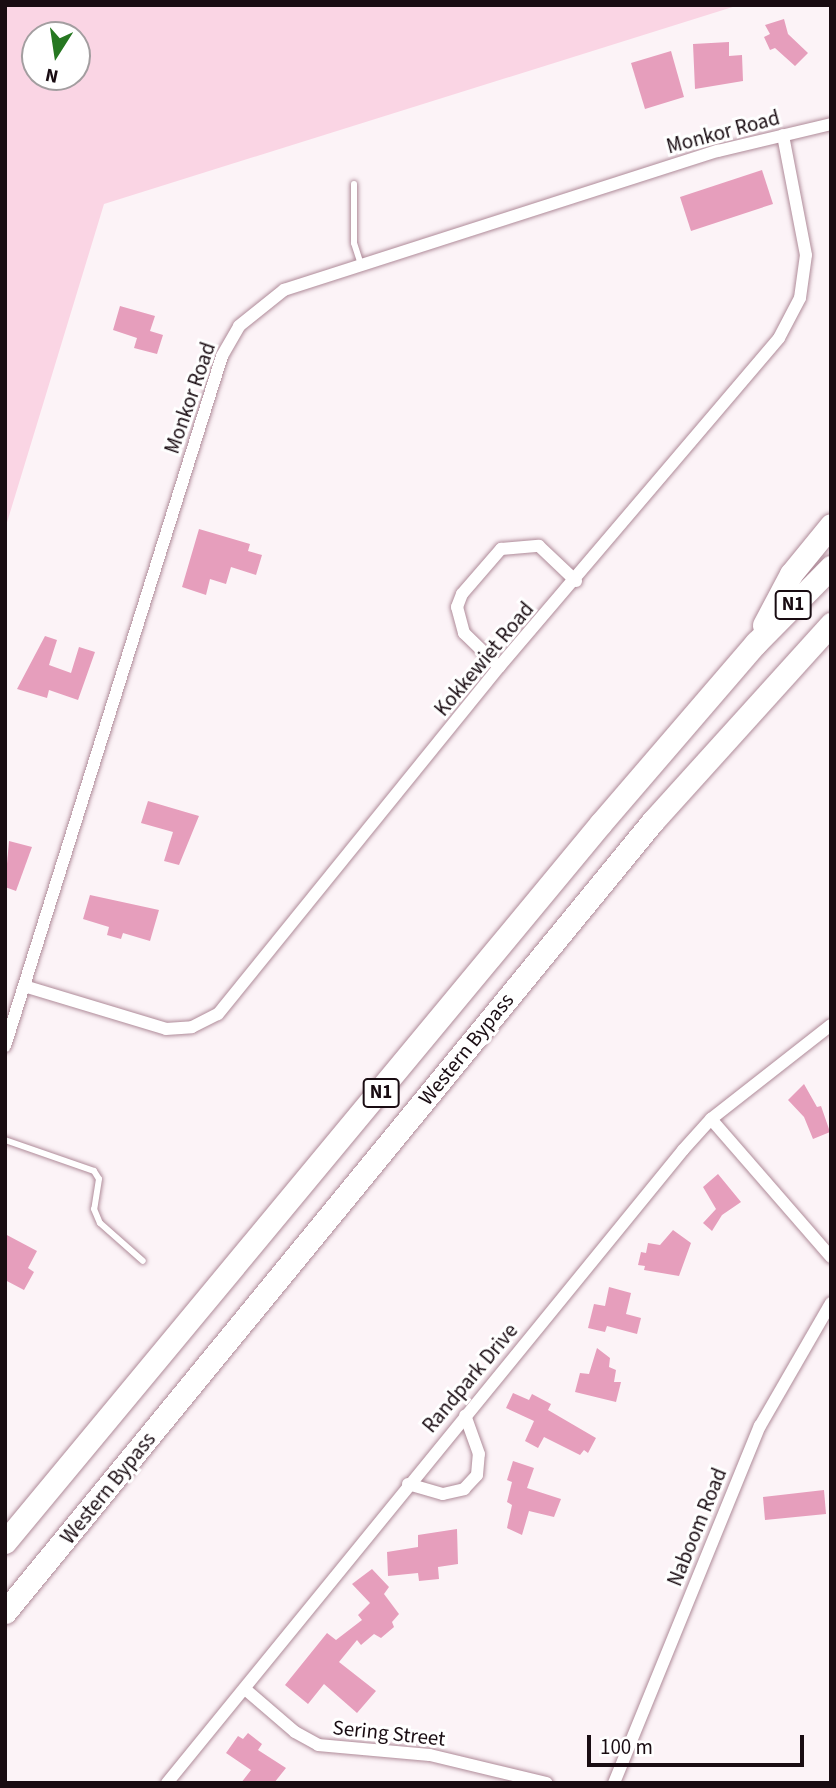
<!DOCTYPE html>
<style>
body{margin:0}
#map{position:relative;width:836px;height:1788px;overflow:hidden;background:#fcf3f7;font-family:"Source Sans 3",sans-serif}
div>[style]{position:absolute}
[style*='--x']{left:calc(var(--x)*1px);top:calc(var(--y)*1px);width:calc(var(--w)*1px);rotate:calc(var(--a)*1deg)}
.green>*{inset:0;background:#fad5e4}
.building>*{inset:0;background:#e69ebc}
.roads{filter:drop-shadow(0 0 2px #af8b99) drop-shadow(0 0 2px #af8b99)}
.lane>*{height:6px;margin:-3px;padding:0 3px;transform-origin:3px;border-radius:3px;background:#fff}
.street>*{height:12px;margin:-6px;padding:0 6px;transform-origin:6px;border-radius:6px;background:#fff}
.highway>*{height:23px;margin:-11.5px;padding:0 11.5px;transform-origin:11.5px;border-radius:11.5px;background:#fff}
span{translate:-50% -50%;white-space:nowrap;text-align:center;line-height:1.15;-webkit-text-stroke:6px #fff;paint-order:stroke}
.shield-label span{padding:2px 5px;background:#fff;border:2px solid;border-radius:5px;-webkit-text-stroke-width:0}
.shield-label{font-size:19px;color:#190c12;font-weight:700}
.street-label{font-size:21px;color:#190c12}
.frame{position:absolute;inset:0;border:7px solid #190c12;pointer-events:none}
.north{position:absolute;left:21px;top:21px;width:70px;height:70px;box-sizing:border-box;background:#fff;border:2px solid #a39ea0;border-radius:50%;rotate:192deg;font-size:19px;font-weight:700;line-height:28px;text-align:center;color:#190c12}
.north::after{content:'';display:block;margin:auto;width:24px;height:32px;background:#267721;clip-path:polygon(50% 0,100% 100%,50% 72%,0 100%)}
.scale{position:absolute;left:587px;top:1735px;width:217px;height:32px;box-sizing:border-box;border:4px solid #190c12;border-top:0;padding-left:9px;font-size:21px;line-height:24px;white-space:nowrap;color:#190c12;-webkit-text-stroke:5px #fff;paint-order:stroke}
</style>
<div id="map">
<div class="green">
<div style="clip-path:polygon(evenodd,5px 5px,739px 5px,104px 204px,5px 529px,5px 5px,35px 35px,77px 35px,77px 77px,35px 77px,35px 35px)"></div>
</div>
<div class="building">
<div style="clip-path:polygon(784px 19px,788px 34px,808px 53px,795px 66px,775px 48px,770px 50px,764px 37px,770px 34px,765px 25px)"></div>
<div style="clip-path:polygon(729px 42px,729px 56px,742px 55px,743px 81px,695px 89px,693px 44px)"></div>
<div style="clip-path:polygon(671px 51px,684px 97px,645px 109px,631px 63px)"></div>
<div style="clip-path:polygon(762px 170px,773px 204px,691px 231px,680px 197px)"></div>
<div style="clip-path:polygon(120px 306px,155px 316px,150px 331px,163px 335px,157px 354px,134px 348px,137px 338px,113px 330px)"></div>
<div style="clip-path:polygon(199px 529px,250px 544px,248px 551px,262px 555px,256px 575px,231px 567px,226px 584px,210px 579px,206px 595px,182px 587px)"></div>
<div style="clip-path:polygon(45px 636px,57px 640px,49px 665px,71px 673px,79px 647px,95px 652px,78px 700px,49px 690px,47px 698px,17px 689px)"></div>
<div style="clip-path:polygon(148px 801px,199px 816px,179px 865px,164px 861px,173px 832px,141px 823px)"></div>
<div style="clip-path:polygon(9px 841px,32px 847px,16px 891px,5px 887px)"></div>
<div style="clip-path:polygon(90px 895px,159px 910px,150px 941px,123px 933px,121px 939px,107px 935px,109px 927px,83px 919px)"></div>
<div style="clip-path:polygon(804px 1084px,817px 1107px,821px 1106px,830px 1132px,813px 1139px,804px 1117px,788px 1100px)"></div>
<div style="clip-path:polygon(718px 1174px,741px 1202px,722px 1215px,712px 1231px,703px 1223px,716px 1209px,703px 1187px)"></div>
<div style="clip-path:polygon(673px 1230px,691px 1243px,679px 1276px,644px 1270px,645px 1266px,638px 1265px,641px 1252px,646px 1253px,648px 1243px,660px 1245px)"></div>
<div style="clip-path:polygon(5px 1234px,37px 1251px,28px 1268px,34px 1272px,24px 1290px,5px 1280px)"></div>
<div style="clip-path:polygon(609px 1287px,631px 1293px,626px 1314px,641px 1318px,637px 1334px,607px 1326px,605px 1332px,588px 1328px,594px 1304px,605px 1306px)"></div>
<div style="clip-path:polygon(597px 1348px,610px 1358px,609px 1367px,616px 1370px,614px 1382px,621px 1382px,616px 1402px,575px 1392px,580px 1373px,589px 1374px)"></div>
<div style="clip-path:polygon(513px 1393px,529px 1400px,532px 1394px,551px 1404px,548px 1410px,596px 1438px,588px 1453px,584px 1450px,580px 1455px,544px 1437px,538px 1448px,525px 1441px,534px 1421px,506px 1408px)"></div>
<div style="clip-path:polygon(513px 1461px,534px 1468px,527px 1488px,561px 1499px,554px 1517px,529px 1511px,522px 1535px,507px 1528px,512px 1505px,507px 1502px,512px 1482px,507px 1480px)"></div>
<div style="clip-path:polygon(824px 1490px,826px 1514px,765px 1520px,763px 1497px)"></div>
<div style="clip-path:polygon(457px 1529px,458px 1564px,438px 1567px,439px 1579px,419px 1581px,418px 1573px,388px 1576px,387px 1552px,418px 1547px,418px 1535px)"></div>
<div style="clip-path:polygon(372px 1569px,389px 1587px,384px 1594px,399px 1614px,392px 1622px,394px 1627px,381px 1638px,374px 1634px,361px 1645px,357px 1640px,339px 1662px,376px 1691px,357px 1713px,324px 1684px,308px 1704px,285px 1685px,327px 1633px,336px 1640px,362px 1620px,358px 1615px,370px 1603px,352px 1584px)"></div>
<div style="clip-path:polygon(248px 1733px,262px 1744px,258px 1750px,286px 1768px,274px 1783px,241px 1783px,251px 1770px,226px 1753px,238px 1736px,243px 1739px)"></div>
</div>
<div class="roads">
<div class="lane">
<div style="--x:354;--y:184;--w:59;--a:90"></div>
<div style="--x:354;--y:243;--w:23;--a:72"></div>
<div style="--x:5;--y:1140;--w:94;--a:19.2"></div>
<div style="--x:94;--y:1171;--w:9;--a:58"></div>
<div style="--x:99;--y:1179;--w:30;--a:99"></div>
<div style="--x:94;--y:1209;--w:15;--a:67"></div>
<div style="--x:100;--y:1223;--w:57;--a:41.5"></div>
</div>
<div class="street">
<div style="--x:499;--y:667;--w:49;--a:-135.8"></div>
<div style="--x:464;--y:633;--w:27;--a:-105"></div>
<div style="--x:457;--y:607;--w:14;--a:-69"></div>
<div style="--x:462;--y:594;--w:60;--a:-49.1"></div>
<div style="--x:501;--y:549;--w:38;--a:-5"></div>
<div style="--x:539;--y:546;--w:51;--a:43.4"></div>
<div style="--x:24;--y:986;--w:148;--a:16.8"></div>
<div style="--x:166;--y:1029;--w:26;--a:-4"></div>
<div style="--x:192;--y:1027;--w:29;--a:-27"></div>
<div style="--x:218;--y:1014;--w:447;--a:-51"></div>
<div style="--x:499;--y:667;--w:432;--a:-49.6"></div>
<div style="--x:779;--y:338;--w:45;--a:-62.3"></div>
<div style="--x:800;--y:298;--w:43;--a:-82.1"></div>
<div style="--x:806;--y:255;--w:122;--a:-100.9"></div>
<div style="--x:5;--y:1046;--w:723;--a:-72.54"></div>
<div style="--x:222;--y:356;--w:34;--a:-60"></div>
<div style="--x:239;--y:326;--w:58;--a:-38.7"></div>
<div style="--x:284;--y:290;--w:456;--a:-17.8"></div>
<div style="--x:718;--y:151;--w:116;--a:-13.4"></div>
<div style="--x:711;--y:1119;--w:183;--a:49"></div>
<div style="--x:408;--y:1484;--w:36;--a:16"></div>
<div style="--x:443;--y:1494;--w:22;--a:-13"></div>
<div style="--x:464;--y:1489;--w:19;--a:-47"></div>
<div style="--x:477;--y:1475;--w:21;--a:-85"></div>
<div style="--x:479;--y:1454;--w:41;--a:-109.7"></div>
<div style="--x:245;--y:1689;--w:66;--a:40.7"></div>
<div style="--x:295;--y:1732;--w:26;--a:29"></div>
<div style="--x:318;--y:1745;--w:112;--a:5.1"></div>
<div style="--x:430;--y:1755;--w:120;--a:13.5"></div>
<div style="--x:167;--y:1783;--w:817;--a:-50.81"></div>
<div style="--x:683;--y:1150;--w:42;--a:-47.9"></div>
<div style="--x:711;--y:1119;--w:152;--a:-38.1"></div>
<div style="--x:614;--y:1783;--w:386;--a:-67.8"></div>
<div style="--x:760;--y:1426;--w:142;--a:-60"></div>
</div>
<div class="highway">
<div style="--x:764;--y:625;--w:58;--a:-62.1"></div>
<div style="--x:791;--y:574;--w:63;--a:-50.8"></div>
<div style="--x:5;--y:1542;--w:934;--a:-50.34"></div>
<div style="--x:601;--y:823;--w:238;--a:-49.3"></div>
<div style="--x:756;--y:643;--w:107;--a:-45.4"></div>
<div style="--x:5;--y:1612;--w:1023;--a:-50.68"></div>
<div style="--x:653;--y:821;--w:266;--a:-47.9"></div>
</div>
</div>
<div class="shield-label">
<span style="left:793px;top:605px">N1</span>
<span style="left:381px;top:1093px">N1</span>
</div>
<div class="street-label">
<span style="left:723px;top:132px;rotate:-15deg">Monkor Road</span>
<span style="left:190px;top:398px;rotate:-71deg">Monkor Road</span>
<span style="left:484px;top:659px;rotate:-50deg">Kokkewiet Road</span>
<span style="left:466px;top:1049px;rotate:-51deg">Western Bypass</span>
<span style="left:470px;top:1378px;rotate:-50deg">Randpark Drive</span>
<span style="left:108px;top:1488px;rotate:-51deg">Western Bypass</span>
<span style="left:697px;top:1527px;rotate:-68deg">Naboom Road</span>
<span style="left:389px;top:1733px;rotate:6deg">Sering Street</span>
</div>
<div class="frame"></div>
<div class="north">N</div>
<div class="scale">100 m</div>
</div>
